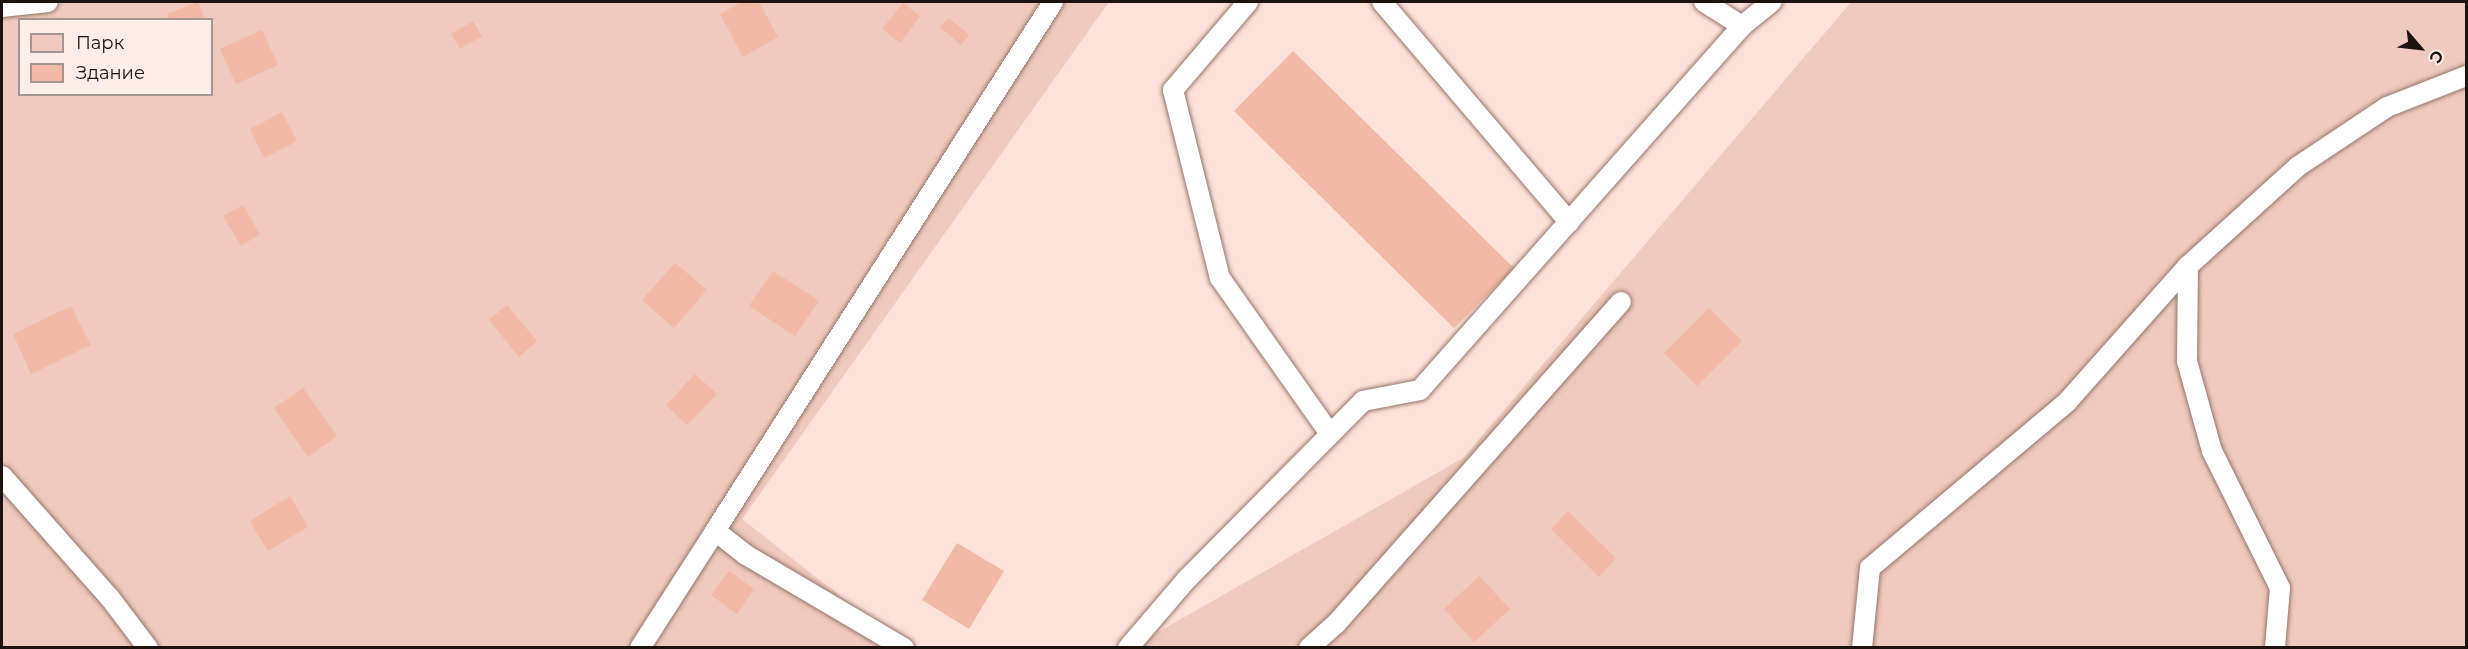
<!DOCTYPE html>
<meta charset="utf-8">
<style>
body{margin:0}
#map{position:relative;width:2468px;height:649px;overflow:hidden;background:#fcede8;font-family:Montserrat,sans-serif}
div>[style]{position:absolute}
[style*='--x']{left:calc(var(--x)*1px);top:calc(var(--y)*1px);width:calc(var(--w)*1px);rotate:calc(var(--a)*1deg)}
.built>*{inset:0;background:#fde2d9}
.green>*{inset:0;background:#f0cabe}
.building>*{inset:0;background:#f1b9a6}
.roads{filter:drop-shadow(0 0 2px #96756a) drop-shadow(0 0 2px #96756a)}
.lane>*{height:20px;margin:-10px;padding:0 10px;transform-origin:10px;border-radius:10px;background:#fff}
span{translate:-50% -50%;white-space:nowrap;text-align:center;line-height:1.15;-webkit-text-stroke:4.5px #fcede8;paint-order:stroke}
.frame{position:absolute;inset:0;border:3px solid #1e120e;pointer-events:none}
.legend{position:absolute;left:18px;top:18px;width:195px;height:78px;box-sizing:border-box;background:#fcede8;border:2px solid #a39591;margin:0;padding:8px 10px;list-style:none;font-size:18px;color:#1e120e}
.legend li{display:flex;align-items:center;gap:12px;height:30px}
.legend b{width:30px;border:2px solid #a39591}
.north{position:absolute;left:2390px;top:18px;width:60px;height:60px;-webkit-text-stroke:4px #fcede8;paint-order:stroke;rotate:118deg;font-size:16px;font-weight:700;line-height:24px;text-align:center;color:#1e120e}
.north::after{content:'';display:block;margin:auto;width:21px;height:27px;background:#1e120e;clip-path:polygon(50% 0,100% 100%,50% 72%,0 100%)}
</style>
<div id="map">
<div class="built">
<div style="clip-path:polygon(1109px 2px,1851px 2px,1463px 458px,1130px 648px,905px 647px,741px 519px)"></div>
</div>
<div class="green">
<div style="clip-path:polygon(evenodd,2px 2px,1109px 2px,742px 519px,905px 647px,2px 647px,2px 2px,20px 20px,212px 20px,212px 94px,20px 94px,20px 20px)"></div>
<div style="clip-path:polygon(1851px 2px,2466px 2px,2466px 647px,1130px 648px,1463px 458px)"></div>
</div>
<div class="building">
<div style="clip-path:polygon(198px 2px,205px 20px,169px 20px,167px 14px)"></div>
<div style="clip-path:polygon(742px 2px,759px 2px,778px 37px,743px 57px,720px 14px)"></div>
<div style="clip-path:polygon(903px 3px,920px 16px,900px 43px,882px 29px)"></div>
<div style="clip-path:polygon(949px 18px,969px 35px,961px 45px,940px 27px)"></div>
<div style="clip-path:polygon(473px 21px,482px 36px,460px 49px,451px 34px)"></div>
<div style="clip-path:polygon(262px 30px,278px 65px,236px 84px,220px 49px)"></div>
<div style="clip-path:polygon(1293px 51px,1514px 268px,1454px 328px,1234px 111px)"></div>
<div style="clip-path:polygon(282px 112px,297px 141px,264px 158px,250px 129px)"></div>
<div style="clip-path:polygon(243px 205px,260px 234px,241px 246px,223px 216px)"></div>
<div style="clip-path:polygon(675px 263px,707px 290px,674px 328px,642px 300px)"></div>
<div style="clip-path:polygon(773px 271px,819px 301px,795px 336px,749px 306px)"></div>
<div style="clip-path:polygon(507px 305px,537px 341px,519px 357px,489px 320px)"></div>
<div style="clip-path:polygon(71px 306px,91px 345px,31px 374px,13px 334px)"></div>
<div style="clip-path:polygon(1709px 308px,1742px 341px,1697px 386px,1664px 353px)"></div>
<div style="clip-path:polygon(695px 374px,717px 394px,687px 425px,666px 405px)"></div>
<div style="clip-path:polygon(303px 388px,337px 436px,308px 457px,274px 408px)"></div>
<div style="clip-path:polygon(290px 496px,308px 527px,268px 551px,250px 521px)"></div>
<div style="clip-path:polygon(1568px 511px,1616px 558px,1599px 577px,1551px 529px)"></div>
<div style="clip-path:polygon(957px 543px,1004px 571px,969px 629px,922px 600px)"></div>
<div style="clip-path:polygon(729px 571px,754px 589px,737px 614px,711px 595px)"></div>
<div style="clip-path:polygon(1479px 576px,1510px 609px,1474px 642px,1444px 609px)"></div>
</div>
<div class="roads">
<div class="lane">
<div style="--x:1248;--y:2;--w:116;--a:130.4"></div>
<div style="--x:1173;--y:90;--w:194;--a:76"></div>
<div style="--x:1220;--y:278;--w:191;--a:54.8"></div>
<div style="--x:1382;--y:2;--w:289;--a:49.6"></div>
<div style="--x:1704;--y:2;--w:45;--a:32.3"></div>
<div style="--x:2;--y:7;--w:46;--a:-6.2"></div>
<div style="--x:2188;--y:266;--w:95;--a:90.6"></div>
<div style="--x:2187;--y:361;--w:93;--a:74.5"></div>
<div style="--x:2212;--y:451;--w:153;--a:63.6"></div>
<div style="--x:2280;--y:588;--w:60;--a:94.8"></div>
<div style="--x:2;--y:476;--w:163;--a:48.5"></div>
<div style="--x:110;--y:598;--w:63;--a:52.8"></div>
<div style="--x:640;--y:648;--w:139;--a:-57.3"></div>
<div style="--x:904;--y:648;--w:183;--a:-149.5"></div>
<div style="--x:746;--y:555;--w:39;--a:-142"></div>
<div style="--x:715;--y:531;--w:628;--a:-57.42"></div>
<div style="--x:1128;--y:648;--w:91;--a:-49.5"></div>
<div style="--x:1187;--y:579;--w:250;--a:-45.3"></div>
<div style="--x:1363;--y:401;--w:58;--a:-10.9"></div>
<div style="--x:1420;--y:390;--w:486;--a:-48.5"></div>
<div style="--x:1742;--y:26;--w:38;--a:-39"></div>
<div style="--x:1309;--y:648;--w:36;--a:-42"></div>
<div style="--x:1336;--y:624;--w:430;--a:-48.5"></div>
<div style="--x:1862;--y:648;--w:80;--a:-84.3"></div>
<div style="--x:1870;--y:568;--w:259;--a:-40.1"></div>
<div style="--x:2068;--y:401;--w:181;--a:-48.4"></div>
<div style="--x:2188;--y:266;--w:147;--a:-42.2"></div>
<div style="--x:2297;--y:167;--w:108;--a:-33.7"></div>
<div style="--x:2387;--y:107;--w:85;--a:-21.4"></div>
</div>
</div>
<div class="frame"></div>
<ul class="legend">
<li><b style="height:16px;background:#f0cabe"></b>Парк</li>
<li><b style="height:16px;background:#f1b9a6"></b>Здание</li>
</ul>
<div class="north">С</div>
</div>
